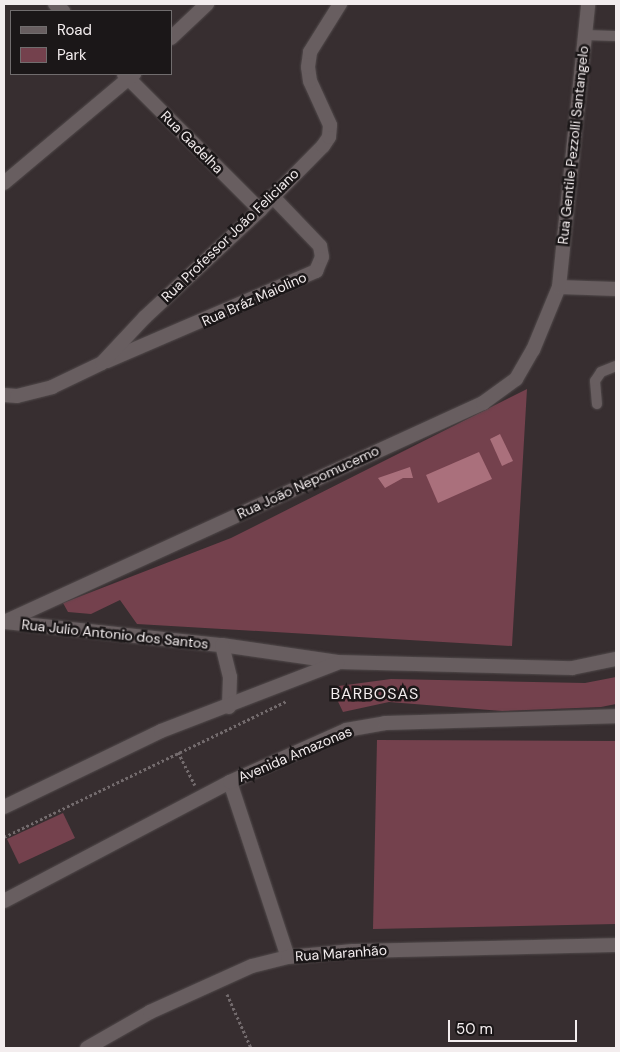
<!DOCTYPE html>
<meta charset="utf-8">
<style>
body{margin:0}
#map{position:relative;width:620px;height:1052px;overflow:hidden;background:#372e30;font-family:"DM Sans",sans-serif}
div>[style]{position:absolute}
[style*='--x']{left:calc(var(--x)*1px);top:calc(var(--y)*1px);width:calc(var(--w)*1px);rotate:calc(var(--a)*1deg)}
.green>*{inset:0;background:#74414d}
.water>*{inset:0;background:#aa707c}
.path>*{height:3px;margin-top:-1.5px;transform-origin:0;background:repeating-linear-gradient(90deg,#736b6d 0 2.5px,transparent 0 5px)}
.roads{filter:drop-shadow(0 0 1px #514a4b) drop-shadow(0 0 1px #514a4b)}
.service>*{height:10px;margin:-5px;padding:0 5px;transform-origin:5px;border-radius:5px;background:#685e60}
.minor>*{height:14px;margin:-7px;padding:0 7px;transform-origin:7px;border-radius:7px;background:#685e60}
span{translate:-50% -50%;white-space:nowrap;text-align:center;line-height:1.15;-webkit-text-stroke:5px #1b1718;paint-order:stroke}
.street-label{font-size:14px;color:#f3edee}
.quarter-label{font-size:16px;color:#f3edee;letter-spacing:1px}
.frame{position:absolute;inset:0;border:5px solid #f3edee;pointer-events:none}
.legend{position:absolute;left:10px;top:10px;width:162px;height:65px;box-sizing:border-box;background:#1b1718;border:1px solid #716d6e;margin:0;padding:6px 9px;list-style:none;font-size:15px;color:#f3edee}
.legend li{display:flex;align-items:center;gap:10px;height:25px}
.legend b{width:25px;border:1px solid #716d6e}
.scale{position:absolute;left:448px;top:1020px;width:129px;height:22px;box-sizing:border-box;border:2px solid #f3edee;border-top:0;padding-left:6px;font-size:15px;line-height:18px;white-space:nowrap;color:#f3edee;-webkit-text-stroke:4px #1b1718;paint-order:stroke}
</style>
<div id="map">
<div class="green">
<div style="clip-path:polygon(527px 389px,512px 646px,137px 624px,120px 600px,91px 614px,68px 612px,63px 603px,231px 538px)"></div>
<div style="clip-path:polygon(616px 677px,616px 704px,601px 707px,502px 711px,389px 702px,343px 712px,331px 687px,391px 679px,585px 683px)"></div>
<div style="clip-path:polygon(377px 740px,616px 741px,616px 924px,373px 929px)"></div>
<div style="clip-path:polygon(63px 813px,75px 838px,19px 864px,7px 839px)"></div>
</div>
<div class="water">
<div style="clip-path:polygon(500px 434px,513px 461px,502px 466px,490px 439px)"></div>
<div style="clip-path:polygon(479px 452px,492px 479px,438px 503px,426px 475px)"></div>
<div style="clip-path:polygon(410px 467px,413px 478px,403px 478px,385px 488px,378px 478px)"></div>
</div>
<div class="path">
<div style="--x:178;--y:752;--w:37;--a:63"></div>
<div style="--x:4;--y:837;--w:314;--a:-25.7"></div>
<div style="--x:227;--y:994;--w:59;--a:66"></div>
</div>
<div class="roads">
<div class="service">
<div style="--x:584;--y:35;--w:32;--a:2"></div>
<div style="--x:597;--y:404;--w:23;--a:-95"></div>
<div style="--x:595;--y:381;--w:11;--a:-56"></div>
<div style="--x:601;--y:372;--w:16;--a:-22"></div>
</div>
<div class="minor">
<div style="--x:55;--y:4;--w:11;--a:41"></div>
<div style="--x:171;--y:38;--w:50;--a:-43.4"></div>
<div style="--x:124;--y:74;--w:192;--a:45"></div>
<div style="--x:4;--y:183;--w:170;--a:-40"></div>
<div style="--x:559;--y:287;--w:57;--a:2"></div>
<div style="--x:107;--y:361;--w:228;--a:-23.3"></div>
<div style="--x:316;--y:271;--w:15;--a:-67"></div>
<div style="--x:322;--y:257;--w:11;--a:-100"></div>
<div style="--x:320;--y:246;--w:69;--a:-133.8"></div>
<div style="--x:4;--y:395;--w:13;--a:4"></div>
<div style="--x:17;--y:396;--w:36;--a:-14"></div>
<div style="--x:52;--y:387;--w:55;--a:-25.6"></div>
<div style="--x:102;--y:363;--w:63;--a:-46.9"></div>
<div style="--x:145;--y:317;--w:157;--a:-42.9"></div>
<div style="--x:260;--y:210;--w:90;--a:-45.5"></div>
<div style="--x:323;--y:146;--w:11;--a:-56"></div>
<div style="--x:329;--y:137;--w:12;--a:-85"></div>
<div style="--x:330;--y:125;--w:48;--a:-114.4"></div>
<div style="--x:310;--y:81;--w:14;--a:-98"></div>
<div style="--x:308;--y:67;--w:15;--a:-82"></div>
<div style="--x:310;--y:52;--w:57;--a:-58"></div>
<div style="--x:4;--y:622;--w:527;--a:-24.57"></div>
<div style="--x:483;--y:403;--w:41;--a:-36"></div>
<div style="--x:516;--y:379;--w:34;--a:-60"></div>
<div style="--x:533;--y:350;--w:68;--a:-67.6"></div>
<div style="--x:559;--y:287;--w:284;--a:-84.1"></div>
<div style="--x:5;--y:622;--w:218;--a:6.1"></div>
<div style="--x:222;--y:645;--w:117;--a:8.3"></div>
<div style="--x:338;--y:662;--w:234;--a:1.5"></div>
<div style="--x:572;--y:668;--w:45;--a:-11.6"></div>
<div style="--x:222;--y:645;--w:33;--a:76"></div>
<div style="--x:230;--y:677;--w:30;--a:92"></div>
<div style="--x:230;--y:782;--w:184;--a:71.7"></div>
<div style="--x:4;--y:807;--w:174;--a:-25.8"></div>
<div style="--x:161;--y:731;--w:189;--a:-21.1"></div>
<div style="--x:4;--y:901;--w:255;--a:-27.8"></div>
<div style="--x:230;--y:782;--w:127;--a:-24.1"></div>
<div style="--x:346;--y:730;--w:40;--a:-10"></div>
<div style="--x:385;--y:723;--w:231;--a:-1.7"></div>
<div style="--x:87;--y:1048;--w:73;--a:-29.7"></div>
<div style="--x:150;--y:1012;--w:112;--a:-24.3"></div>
<div style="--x:252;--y:966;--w:37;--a:-14"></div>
<div style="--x:288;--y:957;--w:65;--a:-5.3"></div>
<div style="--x:353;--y:951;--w:263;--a:-1.3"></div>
</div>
</div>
<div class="street-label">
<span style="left:192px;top:142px;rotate:45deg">Rua Gadelha</span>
<span style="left:573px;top:145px;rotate:-84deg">Rua Gentile Pezzolli Santangelo</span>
<span style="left:230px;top:235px;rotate:-44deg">Rua Professor João Feliciano</span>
<span style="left:254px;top:299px;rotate:-24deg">Rua Bráz Maiolino</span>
<span style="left:308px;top:482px;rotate:-25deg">Rua João Nepomucemo</span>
<span style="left:115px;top:634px;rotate:6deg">Rua Julio Antonio dos Santos</span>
<span style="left:295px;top:754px;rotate:-23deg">Avenida Amazonas</span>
<span style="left:341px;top:953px;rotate:-4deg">Rua Maranhão</span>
</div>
<div class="quarter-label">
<span style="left:375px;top:694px">BARBOSAS</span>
</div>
<div class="frame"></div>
<ul class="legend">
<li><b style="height:6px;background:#685e60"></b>Road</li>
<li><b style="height:14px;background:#74414d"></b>Park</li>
</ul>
<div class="scale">50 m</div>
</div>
